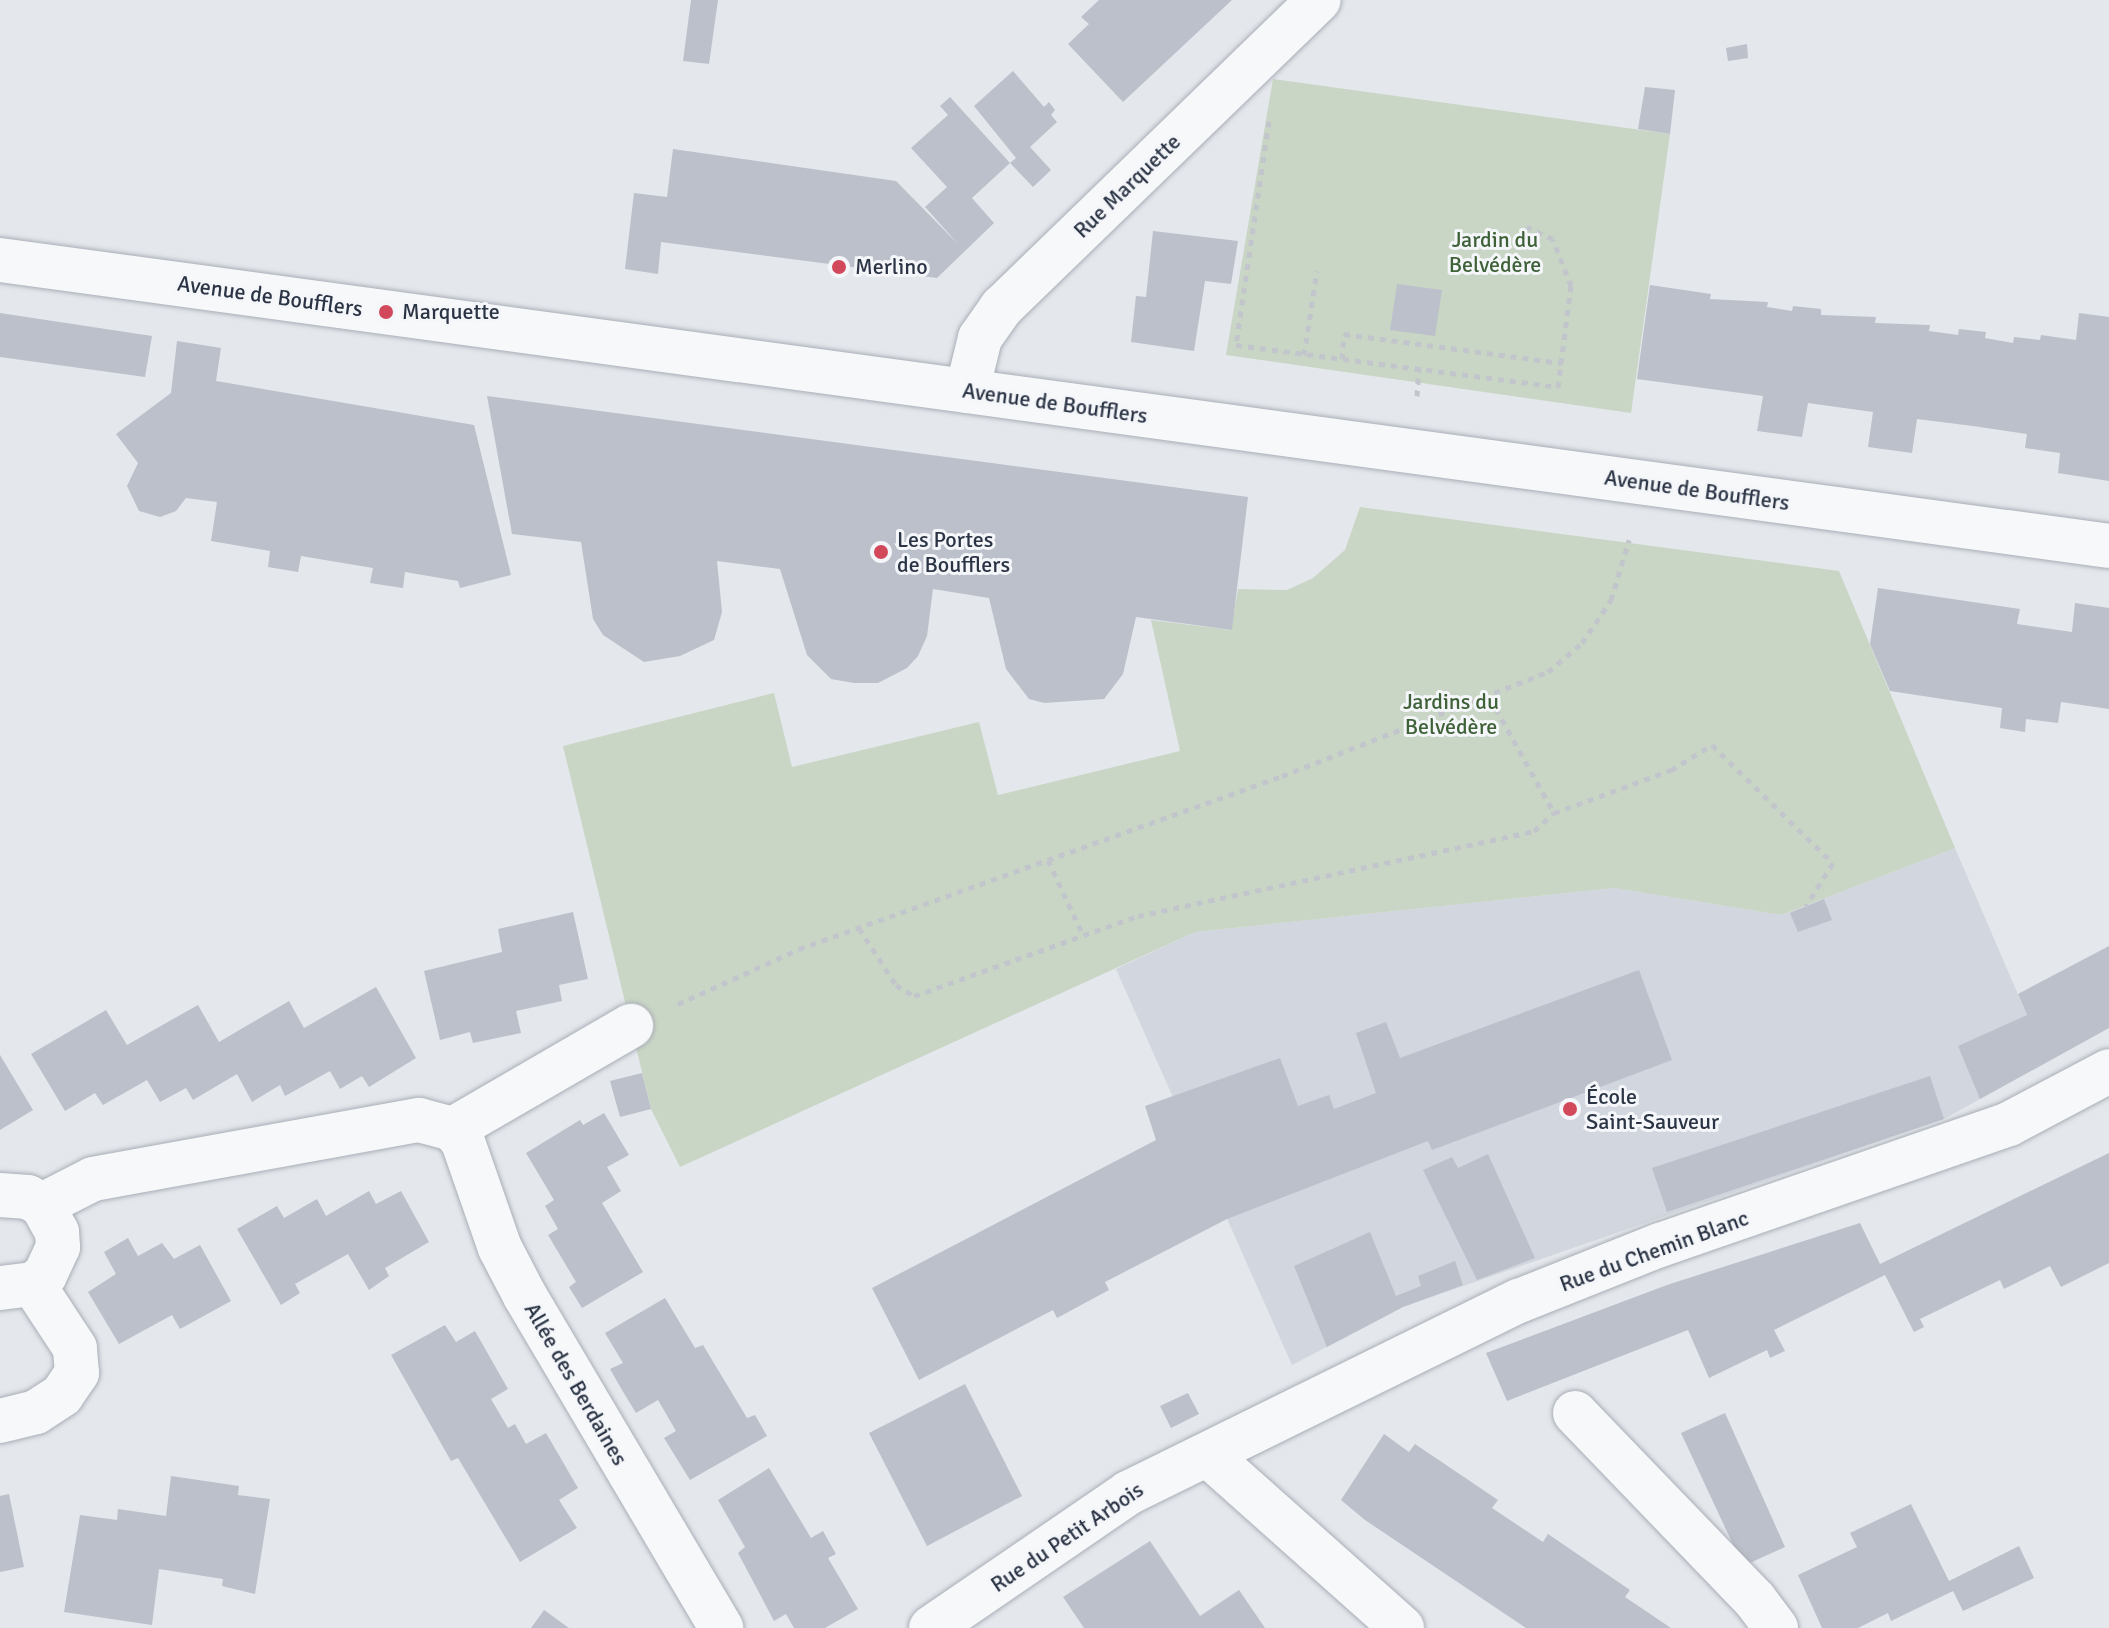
<!DOCTYPE html>
<meta charset="utf-8">
<style>
body{margin:0}
#map{position:relative;width:2109px;height:1628px;overflow:hidden;background:#e4e7ec;font-family:Signika,sans-serif}
div>[style]{position:absolute}
[style*='--x']{left:calc(var(--x)*1px);top:calc(var(--y)*1px);width:calc(var(--w)*1px);rotate:calc(var(--a)*1deg)}
.built>*{inset:0;background:#d2d6de}
.green>*{inset:0;background:#c9d6c5}
.building>*{inset:0;background:#bbc0ca}
.path>*{height:5px;margin-top:-2.5px;transform-origin:0;background:repeating-linear-gradient(90deg,#c2c5cb 0 6px,transparent 0 12px)}
.roads{filter:drop-shadow(0 0 2px #a9aeb7) drop-shadow(0 0 2px #a9aeb7)}
.minor>*{height:44px;margin:-22px;padding:0 22px;transform-origin:22px;border-radius:22px;background:#f7f8fa}
.dots>*{width:22px;height:22px;translate:-50% -50%;box-sizing:border-box;border:4px solid #f4f6f9;border-radius:50%}
span{translate:-50% -50%;white-space:nowrap;text-align:center;line-height:1.15;-webkit-text-stroke:6px #f4f6f9;paint-order:stroke}
.street-label{font-size:22px;color:#2b3445}
.park-label{font-size:22px;color:#3f6138}
.poi-label{font-size:22px;color:#2b3445}
.left{translate:0 -50%;text-align:left}
</style>
<div id="map">
<div class="built">
<div style="clip-path:polygon(1955px 848px,2047px 1062px,1944px 1119px,1403px 1307px,1292px 1365px,1116px 969px,1195px 932px,1614px 888px,1781px 915px)"></div>
</div>
<div class="green">
<div style="clip-path:polygon(1273px 79px,1670px 134px,1631px 413px,1226px 355px)"></div>
<div style="clip-path:polygon(1360px 507px,1839px 571px,1955px 848px,1781px 915px,1614px 888px,1195px 932px,680px 1167px,651px 1109px,563px 746px,774px 693px,792px 767px,979px 722px,998px 795px,1180px 751px,1151px 620px,1231px 630px,1238px 589px,1287px 590px,1313px 578px,1345px 550px)"></div>
</div>
<div class="building">
<div style="clip-path:polygon(691px 0,718px 0,709px 64px,683px 61px)"></div>
<div style="clip-path:polygon(1099px 0,1232px 0,1123px 102px,1068px 44px,1089px 24px,1081px 17px)"></div>
<div style="clip-path:polygon(1747px 44px,1748px 58px,1728px 61px,1726px 48px)"></div>
<div style="clip-path:polygon(1013px 71px,1044px 107px,1049px 102px,1055px 110px,1051px 115px,1057px 122px,1030px 147px,1051px 170px,1033px 187px,1010px 163px,972px 198px,994px 223px,937px 278px,661px 242px,658px 274px,625px 269px,634px 193px,667px 197px,673px 149px,896px 181px,959px 245px,925px 207px,947px 187px,911px 148px,948px 115px,940px 106px,950px 97px,1010px 163px,1016px 158px,974px 106px)"></div>
<div style="clip-path:polygon(1645px 87px,1675px 90px,1670px 134px,1638px 129px)"></div>
<div style="clip-path:polygon(1153px 231px,1238px 241px,1231px 284px,1205px 281px,1194px 351px,1131px 342px,1136px 296px,1146px 297px)"></div>
<div style="clip-path:polygon(1397px 284px,1442px 290px,1435px 336px,1390px 330px)"></div>
<div style="clip-path:polygon(1650px 285px,1711px 294px,1710px 299px,1768px 302px,1767px 307px,1792px 311px,1793px 306px,1821px 309px,1821px 315px,1876px 317px,1875px 323px,1930px 325px,1929px 331px,1958px 335px,1959px 329px,1986px 332px,1985px 338px,2013px 343px,2014px 337px,2040px 340px,2041px 335px,2076px 340px,2079px 313px,2109px 317px,2109px 481px,2058px 473px,2060px 453px,2025px 448px,2027px 434px,1973px 426px,1917px 419px,1912px 453px,1868px 447px,1873px 412px,1808px 403px,1802px 437px,1757px 431px,1763px 396px,1637px 379px)"></div>
<div style="clip-path:polygon(0 313px,152px 336px,145px 377px,0 357px)"></div>
<div style="clip-path:polygon(177px 341px,221px 348px,216px 381px,474px 425px,511px 575px,460px 588px,458px 581px,405px 572px,403px 588px,370px 583px,373px 568px,301px 556px,298px 572px,268px 567px,270px 551px,211px 541px,217px 502px,186px 498px,176px 511px,160px 517px,139px 511px,127px 486px,138px 463px,116px 434px,171px 393px)"></div>
<div style="clip-path:polygon(487px 396px,1248px 497px,1232px 630px,1136px 617px,1123px 674px,1104px 699px,1044px 703px,1029px 699px,1006px 669px,989px 598px,933px 589px,927px 636px,918px 656px,907px 668px,878px 683px,854px 683px,831px 679px,807px 655px,780px 569px,717px 561px,722px 612px,714px 640px,680px 656px,644px 662px,603px 635px,593px 619px,581px 542px,512px 534px)"></div>
<div style="clip-path:polygon(1878px 588px,2020px 609px,2017px 624px,2072px 632px,2075px 603px,2109px 608px,2109px 709px,2061px 702px,2058px 723px,2026px 719px,2025px 732px,2000px 728px,2002px 708px,1890px 691px,1870px 644px)"></div>
<div style="clip-path:polygon(1824px 899px,1832px 920px,1798px 932px,1790px 913px)"></div>
<div style="clip-path:polygon(573px 912px,588px 979px,559px 985px,562px 1001px,516px 1011px,521px 1033px,473px 1043px,470px 1032px,440px 1040px,424px 971px,502px 952px,498px 929px)"></div>
<div style="clip-path:polygon(2109px 946px,2109px 1028px,1980px 1099px,1958px 1046px,2027px 1015px,2018px 994px)"></div>
<div style="clip-path:polygon(1639px 970px,1672px 1060px,1432px 1150px,1428px 1141px,1227px 1219px,1105px 1282px,1109px 1290px,1057px 1318px,1053px 1310px,919px 1380px,872px 1288px,1156px 1140px,1145px 1106px,1280px 1058px,1298px 1106px,1329px 1095px,1334px 1109px,1376px 1093px,1356px 1033px,1386px 1022px,1400px 1058px)"></div>
<div style="clip-path:polygon(376px 987px,416px 1058px,369px 1087px,362px 1076px,340px 1089px,330px 1071px,285px 1096px,280px 1085px,252px 1102px,237px 1074px,193px 1100px,186px 1088px,160px 1102px,147px 1080px,103px 1105px,95px 1093px,65px 1111px,31px 1054px,106px 1010px,127px 1045px,198px 1005px,219px 1042px,289px 1001px,304px 1028px)"></div>
<div style="clip-path:polygon(0 1055px,33px 1110px,0 1130px)"></div>
<div style="clip-path:polygon(642px 1073px,651px 1109px,620px 1117px,610px 1081px)"></div>
<div style="clip-path:polygon(1930px 1076px,1944px 1119px,1667px 1212px,1652px 1168px)"></div>
<div style="clip-path:polygon(604px 1113px,629px 1155px,607px 1167px,621px 1191px,602px 1203px,643px 1272px,582px 1308px,569px 1287px,576px 1282px,548px 1235px,558px 1229px,545px 1206px,554px 1200px,526px 1153px,580px 1120px,583px 1125px)"></div>
<div style="clip-path:polygon(2109px 1153px,2109px 1263px,2061px 1287px,2050px 1266px,2004px 1289px,2000px 1280px,1920px 1319px,1924px 1327px,1914px 1332px,1885px 1275px,1774px 1330px,1785px 1351px,1770px 1358px,1767px 1350px,1709px 1378px,1688px 1330px,1507px 1401px,1486px 1353px,1667px 1285px,1860px 1223px,1880px 1264px)"></div>
<div style="clip-path:polygon(1488px 1154px,1535px 1258px,1477px 1280px,1423px 1170px,1452px 1157px,1458px 1168px)"></div>
<div style="clip-path:polygon(369px 1191px,376px 1204px,401px 1191px,429px 1242px,385px 1268px,389px 1276px,369px 1290px,348px 1254px,295px 1284px,300px 1293px,281px 1305px,237px 1229px,277px 1206px,284px 1218px,317px 1199px,326px 1216px)"></div>
<div style="clip-path:polygon(1370px 1232px,1396px 1296px,1421px 1286px,1418px 1276px,1455px 1261px,1463px 1285px,1403px 1307px,1327px 1347px,1294px 1266px)"></div>
<div style="clip-path:polygon(128px 1238px,138px 1256px,162px 1243px,174px 1259px,200px 1245px,231px 1301px,180px 1329px,172px 1315px,119px 1344px,88px 1292px,116px 1274px,104px 1252px)"></div>
<div style="clip-path:polygon(665px 1298px,695px 1348px,703px 1345px,747px 1418px,755px 1415px,767px 1436px,690px 1480px,664px 1438px,676px 1431px,658px 1400px,636px 1413px,622px 1390px,610px 1369px,623px 1363px,605px 1333px)"></div>
<div style="clip-path:polygon(445px 1325px,456px 1342px,475px 1331px,508px 1389px,491px 1399px,508px 1428px,515px 1424px,526px 1444px,546px 1433px,578px 1488px,559px 1500px,577px 1528px,520px 1562px,458px 1458px,451px 1461px,391px 1355px)"></div>
<div style="clip-path:polygon(965px 1384px,1022px 1496px,927px 1546px,869px 1433px)"></div>
<div style="clip-path:polygon(1188px 1393px,1199px 1414px,1171px 1428px,1160px 1406px)"></div>
<div style="clip-path:polygon(1725px 1413px,1785px 1547px,1743px 1566px,1681px 1433px)"></div>
<div style="clip-path:polygon(1384px 1434px,1409px 1452px,1415px 1444px,1498px 1500px,1492px 1508px,1543px 1542px,1548px 1534px,1630px 1590px,1625px 1597px,1671px 1628px,1526px 1628px,1365px 1520px,1341px 1500px)"></div>
<div style="clip-path:polygon(769px 1468px,811px 1538px,823px 1531px,836px 1554px,828px 1558px,858px 1609px,825px 1628px,794px 1628px,786px 1614px,774px 1621px,738px 1553px,745px 1547px,718px 1500px)"></div>
<div style="clip-path:polygon(171px 1476px,239px 1486px,238px 1495px,270px 1499px,255px 1594px,222px 1586px,223px 1579px,159px 1569px,152px 1625px,64px 1612px,80px 1515px,117px 1520px,118px 1509px,166px 1516px)"></div>
<div style="clip-path:polygon(9px 1494px,24px 1567px,0 1572px,0 1496px)"></div>
<div style="clip-path:polygon(1911px 1504px,1949px 1581px,2019px 1546px,2034px 1578px,1963px 1611px,1953px 1591px,1891px 1621px,1888px 1613px,1858px 1628px,1822px 1628px,1798px 1575px,1857px 1547px,1850px 1533px)"></div>
<div style="clip-path:polygon(1150px 1541px,1200px 1616px,1239px 1590px,1265px 1628px,1084px 1628px,1063px 1597px)"></div>
<div style="clip-path:polygon(544px 1610px,569px 1628px,531px 1628px)"></div>
</div>
<div class="path">
<div style="--x:1269;--y:121;--w:226;--a:98.4"></div>
<div style="--x:1236;--y:345;--w:325;--a:7.4"></div>
<div style="--x:1558;--y:387;--w:102;--a:-82.7"></div>
<div style="--x:1571;--y:286;--w:50;--a:-111"></div>
<div style="--x:1553;--y:239;--w:29;--a:-155"></div>
<div style="--x:1304;--y:355;--w:85;--a:-81.2"></div>
<div style="--x:1342;--y:359;--w:25;--a:-85"></div>
<div style="--x:1344;--y:334;--w:220;--a:7.6"></div>
<div style="--x:1417;--y:396;--w:28;--a:-86"></div>
<div style="--x:1490;--y:698;--w:132;--a:60.9"></div>
<div style="--x:1048;--y:860;--w:83;--a:65"></div>
<div style="--x:859;--y:928;--w:68;--a:57"></div>
<div style="--x:896;--y:985;--w:21;--a:31"></div>
<div style="--x:914;--y:996;--w:238;--a:-19.7"></div>
<div style="--x:1138;--y:916;--w:405;--a:-12.1"></div>
<div style="--x:1534;--y:831;--w:27;--a:-42"></div>
<div style="--x:1554;--y:813;--w:125;--a:-20.2"></div>
<div style="--x:1671;--y:770;--w:48;--a:-31.4"></div>
<div style="--x:1712;--y:745;--w:169;--a:44.3"></div>
<div style="--x:1833;--y:863;--w:51;--a:122.1"></div>
<div style="--x:678;--y:1004;--w:133;--a:-24.4"></div>
<div style="--x:799;--y:949;--w:513;--a:-19.71"></div>
<div style="--x:1282;--y:776;--w:286;--a:-21.4"></div>
<div style="--x:1548;--y:672;--w:45;--a:-40.5"></div>
<div style="--x:1582;--y:643;--w:52;--a:-56"></div>
<div style="--x:1611;--y:600;--w:63;--a:-73.3"></div>
</div>
<div class="roads">
<div class="minor">
<div style="--x:0;--y:260;--w:2128;--a:7.72"></div>
<div style="--x:967;--y:391;--w:55;--a:-76.2"></div>
<div style="--x:980;--y:338;--w:38;--a:-55"></div>
<div style="--x:1002;--y:307;--w:441;--a:-44.1"></div>
<div style="--x:453;--y:1129;--w:206;--a:-30.1"></div>
<div style="--x:0;--y:1195;--w:28;--a:4"></div>
<div style="--x:28;--y:1197;--w:16;--a:30"></div>
<div style="--x:42;--y:1205;--w:31;--a:61"></div>
<div style="--x:57;--y:1232;--w:15;--a:86"></div>
<div style="--x:58;--y:1247;--w:31;--a:115"></div>
<div style="--x:45;--y:1275;--w:15;--a:143"></div>
<div style="--x:33;--y:1284;--w:33;--a:173"></div>
<div style="--x:42;--y:1205;--w:57;--a:-27"></div>
<div style="--x:93;--y:1179;--w:331;--a:-10.3"></div>
<div style="--x:419;--y:1120;--w:35;--a:15"></div>
<div style="--x:453;--y:1129;--w:16;--a:52"></div>
<div style="--x:463;--y:1142;--w:112;--a:70.8"></div>
<div style="--x:500;--y:1248;--w:54;--a:62.5"></div>
<div style="--x:525;--y:1296;--w:386;--a:59.4"></div>
<div style="--x:1575;--y:1413;--w:260;--a:46.1"></div>
<div style="--x:1755;--y:1600;--w:35;--a:53"></div>
<div style="--x:0;--y:1421;--w:37;--a:-14"></div>
<div style="--x:36;--y:1412;--w:31;--a:-33"></div>
<div style="--x:62;--y:1395;--w:27;--a:-56"></div>
<div style="--x:77;--y:1373;--w:25;--a:-95"></div>
<div style="--x:75;--y:1348;--w:77;--a:-123.3"></div>
<div style="--x:1208;--y:1455;--w:260;--a:41.7"></div>
<div style="--x:931;--y:1628;--w:239;--a:-34.4"></div>
<div style="--x:1128;--y:1493;--w:436;--a:-26.2"></div>
<div style="--x:1519;--y:1301;--w:152;--a:-21.7"></div>
<div style="--x:1660;--y:1245;--w:369;--a:-19.1"></div>
<div style="--x:2009;--y:1124;--w:113;--a:-27.9"></div>
</div>
</div>
<div class="dots">
<div style="left:839px;top:267px;background:#d1495b"></div>
<div style="left:386px;top:312px;background:#d1495b"></div>
<div style="left:881px;top:552px;background:#d1495b"></div>
<div style="left:1570px;top:1109px;background:#d1495b"></div>
</div>
<div class="street-label">
<span style="left:1127px;top:186px;rotate:-44deg">Rue Marquette</span>
<span style="left:270px;top:296px;rotate:8deg">Avenue de Boufflers</span>
<span style="left:1055px;top:403px;rotate:8deg">Avenue de Boufflers</span>
<span style="left:1697px;top:490px;rotate:8deg">Avenue de Boufflers</span>
<span style="left:1654px;top:1251px;rotate:-20deg">Rue du Chemin Blanc</span>
<span style="left:576px;top:1384px;rotate:60deg">Allée des Berdaines</span>
<span style="left:1067px;top:1537px;rotate:-34deg">Rue du Petit Arbois</span>
</div>
<div class="park-label">
<span style="left:1495px;top:252px">Jardin du<br>Belvédère</span>
<span style="left:1451px;top:714px">Jardins du<br>Belvédère</span>
</div>
<div class="poi-label">
<span class="left" style="left:855px;top:267px">Merlino</span>
<span class="left" style="left:402px;top:312px">Marquette</span>
<span class="left" style="left:897px;top:552px">Les Portes<br>de Boufflers</span>
<span class="left" style="left:1586px;top:1109px">École<br>Saint-Sauveur</span>
</div>
</div>
